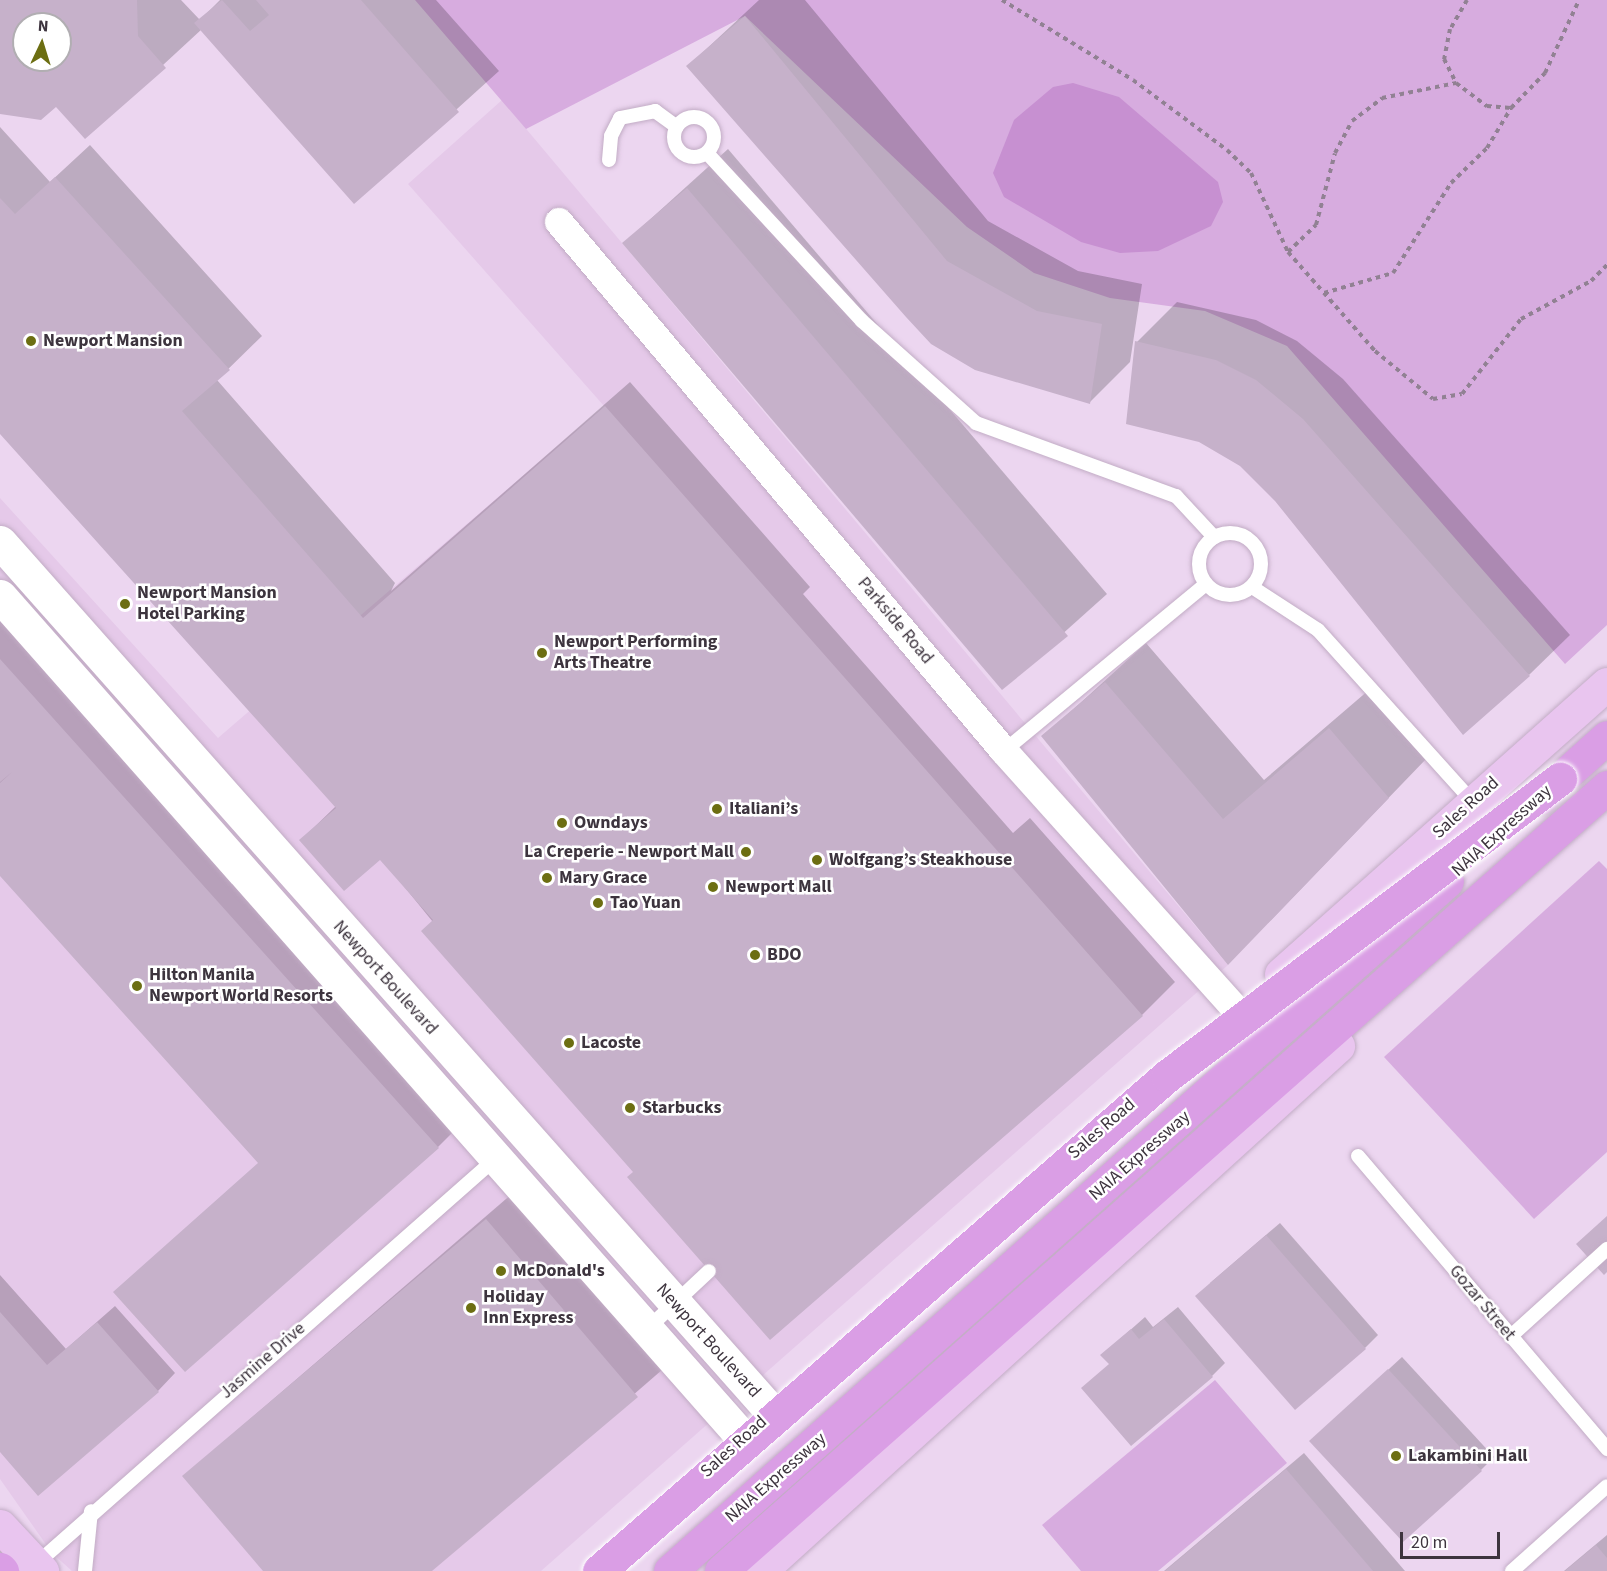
<!DOCTYPE html>
<meta charset="utf-8">
<style>
body{margin:0}
#map{position:relative;width:1607px;height:1571px;overflow:hidden;background:#ecd6f0;font-family:"Source Sans 3",sans-serif}
div>[style]{position:absolute}
[style*='--x']{left:calc(var(--x)*1px);top:calc(var(--y)*1px);width:calc(var(--w)*1px);rotate:calc(var(--a)*1deg)}
.built>*{inset:0;background:#e5c9e9}
.green>*{inset:0;background:#d7acdf}
.water>*{inset:0;background:#c790d1}
.shadow>*{inset:0;background:#0003}
.building>*{inset:0;background:#c6b1ca}
.path>*{height:4px;margin-top:-2px;transform-origin:0;background:repeating-linear-gradient(90deg,#918193 0 4.5px,transparent 0 9px)}
.roads{filter:drop-shadow(0 0 2px #c2acc5) drop-shadow(0 0 2px #c2acc5)}
.service>*{height:14px;margin:-7px;padding:0 7px;transform-origin:7px;border-radius:7px;background:#fff}
.service>.ring{margin:-7px;padding:0;box-sizing:content-box;background:none;border:14px solid #fff;border-radius:50%}
.minor>*{height:28px;margin:-14px;padding:0 14px;transform-origin:14px;border-radius:14px;background:#fff}
.tertiary>*{height:33px;margin:-16.5px;padding:0 16.5px;transform-origin:16.5px;border-radius:16.5px;background:#fff}
.primary>*{height:33px;margin:-16.5px;padding:0 16.5px;transform-origin:16.5px;border-radius:16.5px;background:#e9c5ef}
.motorway>*{height:33px;margin:-16.5px;padding:0 16.5px;transform-origin:16.5px;border-radius:16.5px;background:#da9ee5}
.bridges{filter:drop-shadow(0 0 2px #fff) drop-shadow(0 0 2px #fff)}
.motorway-bridge>*{height:33px;margin:-16.5px;padding:0 16.5px;transform-origin:16.5px;border-radius:16.5px;background:#da9ee5}
.dots>*{width:16px;height:16px;translate:-50% -50%;box-sizing:border-box;border:3px solid #fff;border-radius:50%}
span{translate:-50% -50%;white-space:nowrap;text-align:center;line-height:1.15;-webkit-text-stroke:5px #fff;paint-order:stroke}
.poi-label{font-size:18px;color:#3d343e;font-weight:700}
.left{translate:0 -50%;text-align:left}
.right{translate:-100% -50%;text-align:right}
.street-label{font-size:18px;color:#3d343e}
.north{position:absolute;left:12px;top:12px;width:60px;height:60px;box-sizing:border-box;background:#fff;border:2px solid #b1aeb2;border-radius:50%;rotate:4deg;font-size:16px;font-weight:700;line-height:24px;text-align:center;color:#3d343e}
.north::after{content:'';display:block;margin:auto;width:21px;height:27px;background:#6c6e12;clip-path:polygon(50% 0,100% 100%,50% 72%,0 100%)}
.scale{position:absolute;left:1400px;top:1532px;width:100px;height:27px;box-sizing:border-box;border:3px solid #3d343e;border-top:0;padding-left:8px;font-size:18px;line-height:21px;white-space:nowrap;color:#3d343e;-webkit-text-stroke:4px #fff;paint-order:stroke}
</style>
<div id="map">
<div class="built">
<div style="clip-path:polygon(502px 100px,1228px 965px,541px 1571px,72px 1571px,52px 1553px,0 1479px,0 498px,218px 738px,604px 406px,408px 184px)"></div>
</div>
<div class="green">
<div style="clip-path:polygon(415px 0,1607px 0,1607px 625px,1565px 664px,1287px 346px,1205px 311px,1110px 298px,1034px 273px,967px 227px,745px 16px,526px 129px)"></div>
<div style="clip-path:polygon(1599px 861px,1607px 869px,1607px 1152px,1534px 1219px,1384px 1057px)"></div>
<div style="clip-path:polygon(1215px 1380px,1287px 1463px,1158px 1571px,1081px 1571px,1042px 1525px)"></div>
</div>
<div class="water">
<div style="clip-path:polygon(1073px 83px,1119px 97px,1218px 182px,1223px 202px,1211px 226px,1158px 251px,1120px 253px,1081px 242px,1004px 197px,993px 173px,1014px 120px,1053px 87px)"></div>
</div>
<div class="shadow">
<div style="clip-path:polygon(evenodd,0 0,181px 0,200px 20px,220px 0,436px 0,499px 71px,354px 202px,202px 29px,85px 137px,56px 105px,0 112px,0 0,24px 24px,60px 24px,60px 60px,24px 60px,24px 24px)"></div>
<div style="clip-path:polygon(759px 0,805px 0,988px 221px,1078px 271px,1142px 284px,1130px 362px,1090px 402px,688px 66px)"></div>
<div style="clip-path:polygon(0 127px,50px 182px,90px 145px,262px 336px,217px 380px,395px 583px,391px 591px,630px 382px,810px 587px,803px 594px,1013px 833px,1030px 818px,1175px 982px,1142px 1015px,635px 1171px,381px 858px,301px 840px,336px 806px,0 431px)"></div>
<div style="clip-path:polygon(728px 149px,1107px 594px,1002px 688px,624px 243px)"></div>
<div style="clip-path:polygon(1177px 302px,1256px 320px,1297px 341px,1343px 379px,1570px 635px,1529px 675px,1276px 500px,1137px 342px)"></div>
<div style="clip-path:polygon(0 619px,455px 1130px,438px 1147px,259px 1162px,0 874px)"></div>
<div style="clip-path:polygon(1146px 643px,1264px 780px,1370px 689px,1428px 757px,1268px 923px,1043px 737px)"></div>
<div style="clip-path:polygon(520px 1187px,670px 1363px,430px 1571px,265px 1571px,184px 1476px)"></div>
<div style="clip-path:polygon(1280px 1223px,1378px 1335px,1365px 1348px,1210px 1283px)"></div>
<div style="clip-path:polygon(0 1275px,66px 1349px,115px 1306px,175px 1373px,158px 1391px,0 1450px)"></div>
<div style="clip-path:polygon(1178px 1307px,1225px 1363px,1212px 1376px,1110px 1363px,1102px 1355px,1145px 1317px,1153px 1327px)"></div>
<div style="clip-path:polygon(1402px 1357px,1494px 1457px,1481px 1470px,1325px 1428px)"></div>
<div style="clip-path:polygon(1304px 1453px,1405px 1571px,1164px 1571px)"></div>
<div style="clip-path:polygon(1607px 1535px,1607px 1571px,1564px 1571px)"></div>
</div>
<div class="building">
<div style="clip-path:polygon(evenodd,0 0,137px 0,138px 36px,166px 68px,85px 139px,56px 107px,41px 120px,0 114px,0 0,24px 24px,60px 24px,60px 60px,24px 60px,24px 24px)"></div>
<div style="clip-path:polygon(222px 0,250px 31px,269px 15px,256px 0,361px 0,459px 112px,354px 204px,194px 23px)"></div>
<div style="clip-path:polygon(745px 16px,947px 261px,1037px 311px,1102px 324px,1090px 404px,975px 370px,931px 344px,906px 317px,686px 66px)"></div>
<div style="clip-path:polygon(55px 177px,230px 370px,182px 411px,363px 618px,605px 406px,1143px 1016px,770px 1340px,627px 1177px,633px 1172px,421px 931px,433px 920px,380px 860px,344px 891px,299px 840px,336px 808px,0 434px,0 198px,15px 214px)"></div>
<div style="clip-path:polygon(687px 188px,1068px 636px,1002px 690px,622px 243px)"></div>
<div style="clip-path:polygon(1135px 341px,1216px 360px,1256px 380px,1303px 419px,1530px 676px,1463px 735px,1275px 501px,1240px 466px,1199px 442px,1126px 424px)"></div>
<div style="clip-path:polygon(0 659px,439px 1148px,185px 1372px,113px 1292px,258px 1163px,0 876px,0 783px,12px 772px,0 782px)"></div>
<div style="clip-path:polygon(1105px 682px,1223px 819px,1329px 728px,1389px 798px,1228px 965px,1041px 736px)"></div>
<div style="clip-path:polygon(1607px 1216px,1607px 1272px,1604px 1275px,1576px 1244px)"></div>
<div style="clip-path:polygon(486px 1219px,638px 1397px,432px 1571px,263px 1571px,182px 1476px)"></div>
<div style="clip-path:polygon(1266px 1235px,1366px 1349px,1295px 1410px,1195px 1296px)"></div>
<div style="clip-path:polygon(0 1312px,47px 1365px,97px 1322px,159px 1392px,38px 1496px,0 1452px)"></div>
<div style="clip-path:polygon(1164px 1319px,1213px 1377px,1131px 1446px,1081px 1388px,1109px 1364px,1100px 1355px,1131px 1329px,1139px 1339px)"></div>
<div style="clip-path:polygon(1388px 1369px,1482px 1471px,1403px 1542px,1309px 1441px)"></div>
<div style="clip-path:polygon(1286px 1469px,1373px 1571px,1165px 1571px)"></div>
<div style="clip-path:polygon(1596px 1545px,1607px 1558px,1607px 1571px,1565px 1571px)"></div>
</div>
<div class="path">
<div style="--x:1002;--y:0;--w:153;--a:31.4"></div>
<div style="--x:1133;--y:80;--w:117;--a:36.7"></div>
<div style="--x:1227;--y:150;--w:33;--a:44"></div>
<div style="--x:1251;--y:173;--w:87;--a:64.9"></div>
<div style="--x:1288;--y:252;--w:132;--a:48.7"></div>
<div style="--x:1375;--y:351;--w:75;--a:39.6"></div>
<div style="--x:1433;--y:399;--w:29;--a:-10"></div>
<div style="--x:1462;--y:394;--w:95;--a:-51.8"></div>
<div style="--x:1521;--y:319;--w:80;--a:-28.5"></div>
<div style="--x:1591;--y:281;--w:23;--a:-45"></div>
<div style="--x:1467;--y:0;--w:34;--a:120"></div>
<div style="--x:1450;--y:29;--w:31;--a:101"></div>
<div style="--x:1444;--y:59;--w:27;--a:63"></div>
<div style="--x:1456;--y:83;--w:39;--a:37"></div>
<div style="--x:1487;--y:106;--w:24;--a:5"></div>
<div style="--x:1288;--y:252;--w:39;--a:-44"></div>
<div style="--x:1316;--y:225;--w:74;--a:-75.2"></div>
<div style="--x:1335;--y:153;--w:36;--a:-62"></div>
<div style="--x:1352;--y:121;--w:38;--a:-37"></div>
<div style="--x:1382;--y:98;--w:76;--a:-11.5"></div>
<div style="--x:1324;--y:293;--w:72;--a:-16.2"></div>
<div style="--x:1393;--y:273;--w:107;--a:-57.2"></div>
<div style="--x:1451;--y:183;--w:50;--a:-44.2"></div>
<div style="--x:1487;--y:148;--w:47;--a:-59"></div>
<div style="--x:1511;--y:108;--w:49;--a:-45.8"></div>
<div style="--x:1545;--y:73;--w:81;--a:-65"></div>
</div>
<div class="roads">
<div class="service">
<div class="ring" style="left:674px;top:117px;width:26px;height:26px"></div>
<div style="--x:707;--y:153;--w:229;--a:47.3"></div>
<div style="--x:862;--y:321;--w:153;--a:41.8"></div>
<div style="--x:976;--y:423;--w:213;--a:20.1"></div>
<div style="--x:1176;--y:496;--w:56;--a:47.2"></div>
<div style="--x:609;--y:160;--w:24;--a:-85"></div>
<div style="--x:611;--y:136;--w:20;--a:-63"></div>
<div style="--x:620;--y:118;--w:36;--a:-11"></div>
<div style="--x:655;--y:111;--w:27;--a:36"></div>
<div class="ring" style="left:1199px;top:533px;width:48px;height:48px"></div>
<div style="--x:1252;--y:587;--w:79;--a:33.1"></div>
<div style="--x:1318;--y:630;--w:232;--a:48"></div>
<div style="--x:1004;--y:751;--w:262;--a:-39.6"></div>
<div style="--x:1358;--y:1156;--w:385;--a:49.6"></div>
<div style="--x:646;--y:1330;--w:86;--a:-43.1"></div>
<div style="--x:1511;--y:1336;--w:130;--a:-42.2"></div>
<div style="--x:35;--y:1565;--w:612;--a:-41.42"></div>
<div style="--x:85;--y:1571;--w:60;--a:-84.3"></div>
<div style="--x:1512;--y:1571;--w:127;--a:-41.8"></div>
</div>
<div class="minor">
<div style="--x:559;--y:222;--w:691;--a:49.93"></div>
<div style="--x:1004;--y:751;--w:351;--a:48.1"></div>
</div>
<div class="tertiary">
<div style="--x:0;--y:542;--w:1163;--a:48.42"></div>
<div style="--x:0;--y:596;--w:1123;--a:48.57"></div>
</div>
<div class="primary">
<div style="--x:1281;--y:974;--w:436;--a:-41.7"></div>
<div style="--x:0;--y:1526;--w:62;--a:47"></div>
<div style="--x:760;--y:1571;--w:781;--a:-42.25"></div>
</div>
<div class="motorway">
<div style="--x:1539;--y:798;--w:91;--a:-41.9"></div>
<div style="--x:0;--y:1569;--w:3;--a:45"></div>
<div style="--x:670;--y:1571;--w:1039;--a:-41.61"></div>
<div style="--x:721;--y:1571;--w:1183;--a:-41.5"></div>
</div>
</div>
<div class="bridges">
<div class="motorway-bridge">
<div style="--x:599;--y:1571;--w:753;--a:-41.07"></div>
<div style="--x:1167;--y:1076;--w:493;--a:-37.1"></div>
</div>
</div>
<div class="dots">
<div style="left:31px;top:341px;background:#6c6e12"></div>
<div style="left:125px;top:604px;background:#6c6e12"></div>
<div style="left:542px;top:653px;background:#6c6e12"></div>
<div style="left:717px;top:809px;background:#6c6e12"></div>
<div style="left:562px;top:823px;background:#6c6e12"></div>
<div style="left:746px;top:852px;background:#6c6e12"></div>
<div style="left:817px;top:860px;background:#6c6e12"></div>
<div style="left:547px;top:878px;background:#6c6e12"></div>
<div style="left:713px;top:887px;background:#6c6e12"></div>
<div style="left:598px;top:903px;background:#6c6e12"></div>
<div style="left:755px;top:955px;background:#6c6e12"></div>
<div style="left:137px;top:986px;background:#6c6e12"></div>
<div style="left:569px;top:1043px;background:#6c6e12"></div>
<div style="left:630px;top:1108px;background:#6c6e12"></div>
<div style="left:501px;top:1271px;background:#6c6e12"></div>
<div style="left:471px;top:1308px;background:#6c6e12"></div>
<div style="left:1396px;top:1456px;background:#6c6e12"></div>
</div>
<div class="poi-label">
<span class="left" style="left:43px;top:341px">Newport Mansion</span>
<span class="left" style="left:137px;top:604px">Newport Mansion<br>Hotel Parking</span>
<span class="left" style="left:554px;top:653px">Newport Performing<br>Arts Theatre</span>
<span class="left" style="left:729px;top:809px">Italiani’s</span>
<span class="left" style="left:574px;top:823px">Owndays</span>
<span class="right" style="left:734px;top:852px">La Creperie - Newport Mall</span>
<span class="left" style="left:829px;top:860px">Wolfgang’s Steakhouse</span>
<span class="left" style="left:559px;top:878px">Mary Grace</span>
<span class="left" style="left:725px;top:887px">Newport Mall</span>
<span class="left" style="left:610px;top:903px">Tao Yuan</span>
<span class="left" style="left:767px;top:955px">BDO</span>
<span class="left" style="left:149px;top:986px">Hilton Manila<br>Newport World Resorts</span>
<span class="left" style="left:581px;top:1043px">Lacoste</span>
<span class="left" style="left:642px;top:1108px">Starbucks</span>
<span class="left" style="left:513px;top:1271px">McDonald's</span>
<span class="left" style="left:483px;top:1308px">Holiday<br>Inn Express</span>
<span class="left" style="left:1408px;top:1456px">Lakambini Hall</span>
</div>
<div class="street-label">
<span style="left:895px;top:621px;rotate:50deg">Parkside Road</span>
<span style="left:1466px;top:808px;rotate:-42deg">Sales Road</span>
<span style="left:1502px;top:831px;rotate:-42deg">NAIA Expressway</span>
<span style="left:385px;top:978px;rotate:48deg">Newport Boulevard</span>
<span style="left:1102px;top:1129px;rotate:-41deg">Sales Road</span>
<span style="left:1140px;top:1156px;rotate:-41deg">NAIA Expressway</span>
<span style="left:1482px;top:1303px;rotate:50deg">Gozar Street</span>
<span style="left:708px;top:1341px;rotate:48deg">Newport Boulevard</span>
<span style="left:263px;top:1361px;rotate:-41deg">Jasmine Drive</span>
<span style="left:734px;top:1447px;rotate:-42deg">Sales Road</span>
<span style="left:776px;top:1478px;rotate:-41deg">NAIA Expressway</span>
</div>
<div class="north">N</div>
<div class="scale">20 m</div>
</div>
